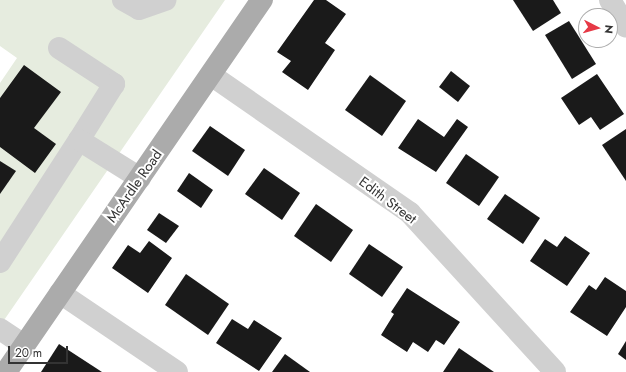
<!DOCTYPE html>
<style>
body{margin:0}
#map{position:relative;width:626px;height:372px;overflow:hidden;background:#fff;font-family:Jost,sans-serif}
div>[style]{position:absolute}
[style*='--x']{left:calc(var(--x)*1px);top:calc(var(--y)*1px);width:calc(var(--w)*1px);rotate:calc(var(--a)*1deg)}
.green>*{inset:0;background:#e6ecdf}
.building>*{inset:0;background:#1a1a1a}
.minor>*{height:22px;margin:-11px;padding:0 11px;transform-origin:11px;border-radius:11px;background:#d0d0d0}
.major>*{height:22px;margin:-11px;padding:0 11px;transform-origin:11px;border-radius:11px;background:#ababab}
span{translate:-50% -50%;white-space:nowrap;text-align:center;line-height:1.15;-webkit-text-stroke:4px #fff;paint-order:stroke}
.street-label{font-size:14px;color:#333}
.north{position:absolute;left:578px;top:8px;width:40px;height:40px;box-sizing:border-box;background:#fff;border:1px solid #adadad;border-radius:50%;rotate:96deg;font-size:11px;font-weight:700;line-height:16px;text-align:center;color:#333}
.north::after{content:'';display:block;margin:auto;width:14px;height:18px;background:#e63946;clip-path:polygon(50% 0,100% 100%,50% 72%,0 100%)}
.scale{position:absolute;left:8px;top:346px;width:60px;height:18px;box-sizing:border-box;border:2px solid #333;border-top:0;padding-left:5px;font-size:12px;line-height:14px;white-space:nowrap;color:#333;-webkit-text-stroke:3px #fff;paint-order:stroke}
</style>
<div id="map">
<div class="green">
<div style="clip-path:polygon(0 0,225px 0,0 326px,0 83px,17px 58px,0 46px)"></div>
</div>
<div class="building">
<div style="clip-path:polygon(314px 0,326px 0,346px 14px,325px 43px,335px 50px,308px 90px,282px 72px,291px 61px,277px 52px)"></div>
<div style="clip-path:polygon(513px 0,553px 0,561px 13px,533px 31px)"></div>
<div style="clip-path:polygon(569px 21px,596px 64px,572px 79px,545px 35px)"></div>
<div style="clip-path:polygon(24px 65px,61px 92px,34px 128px,56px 144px,35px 173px,0 147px,0 98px)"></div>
<div style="clip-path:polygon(451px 71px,470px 86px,458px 102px,439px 87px)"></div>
<div style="clip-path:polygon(597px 74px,624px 114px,600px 130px,591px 117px,579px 125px,561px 98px)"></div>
<div style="clip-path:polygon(370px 75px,406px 101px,382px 136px,345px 110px)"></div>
<div style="clip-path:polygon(418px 119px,444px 137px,457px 119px,468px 127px,436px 172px,398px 148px)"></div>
<div style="clip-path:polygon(210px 126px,245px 150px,228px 176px,192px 151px)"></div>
<div style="clip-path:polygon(626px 129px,626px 181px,602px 145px)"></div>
<div style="clip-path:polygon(466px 154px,499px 177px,479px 206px,446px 183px)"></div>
<div style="clip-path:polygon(0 161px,16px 171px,0 194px)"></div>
<div style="clip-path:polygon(264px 168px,300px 193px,282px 220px,245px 194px)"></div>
<div style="clip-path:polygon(189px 173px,213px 190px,201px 208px,177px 191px)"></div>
<div style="clip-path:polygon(505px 194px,540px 218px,523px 244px,487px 219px)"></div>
<div style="clip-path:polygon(316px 204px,353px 230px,331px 262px,294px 236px)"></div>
<div style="clip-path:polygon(159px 213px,179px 226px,166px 243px,147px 230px)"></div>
<div style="clip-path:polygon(565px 236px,590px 253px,567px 286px,530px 261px,545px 239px,557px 247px)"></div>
<div style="clip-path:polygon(149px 241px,172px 258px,148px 293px,112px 268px,128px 245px,140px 253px)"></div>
<div style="clip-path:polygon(369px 244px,403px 267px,382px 297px,349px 274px)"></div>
<div style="clip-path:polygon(186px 274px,229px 304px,208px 335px,165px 305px)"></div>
<div style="clip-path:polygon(605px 277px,626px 291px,626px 307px,607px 336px,570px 312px,589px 285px,596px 290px)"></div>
<div style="clip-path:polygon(407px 288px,460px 322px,444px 345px,436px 340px,428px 352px,413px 342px,407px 352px,381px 335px,394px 314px,391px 312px)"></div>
<div style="clip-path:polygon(232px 319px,248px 329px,254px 320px,282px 338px,259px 371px,216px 343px)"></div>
<div style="clip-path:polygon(626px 341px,626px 360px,618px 354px)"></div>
<div style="clip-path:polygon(59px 344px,102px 372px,41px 372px)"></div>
<div style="clip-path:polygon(459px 348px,494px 372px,443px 372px)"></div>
<div style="clip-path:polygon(285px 354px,310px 372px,272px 372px)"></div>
</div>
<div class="minor">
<div style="--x:123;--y:0;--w:18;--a:29"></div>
<div style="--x:139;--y:9;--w:28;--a:-19"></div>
<div style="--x:610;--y:0;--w:31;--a:59"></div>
<div style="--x:59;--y:48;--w:66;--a:33.2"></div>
<div style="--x:114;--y:84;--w:66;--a:122"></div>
<div style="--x:211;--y:75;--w:242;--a:34.7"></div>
<div style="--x:410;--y:213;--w:215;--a:47.6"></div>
<div style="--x:0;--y:262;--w:145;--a:-57.1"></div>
<div style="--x:79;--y:140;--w:72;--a:31.9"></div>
<div style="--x:60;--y:293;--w:141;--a:34"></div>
<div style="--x:0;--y:329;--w:29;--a:34"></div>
</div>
<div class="major">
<div style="--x:6;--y:372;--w:452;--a:-55.5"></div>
</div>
<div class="street-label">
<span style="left:134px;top:186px;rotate:-55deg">McArdle Road</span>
<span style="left:388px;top:200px;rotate:37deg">Edith Street</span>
</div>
<div class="north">N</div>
<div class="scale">20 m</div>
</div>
